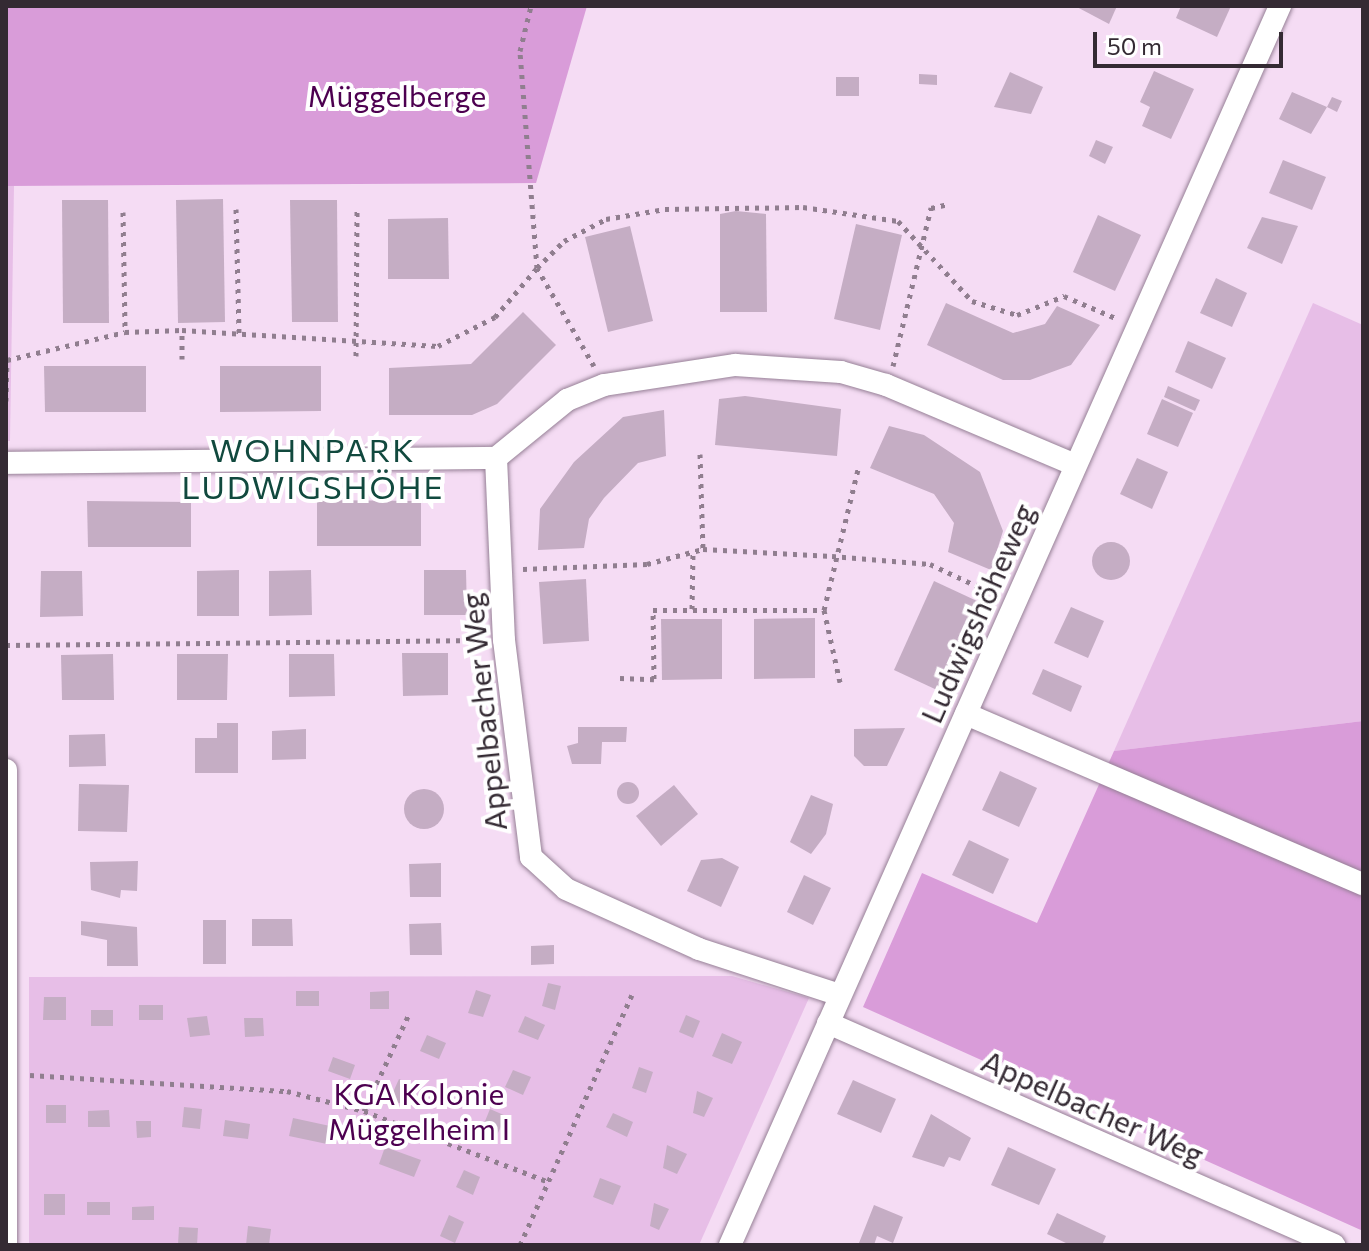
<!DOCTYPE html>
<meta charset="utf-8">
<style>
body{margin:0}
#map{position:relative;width:1369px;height:1251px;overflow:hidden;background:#f5dcf4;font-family:Commissioner,sans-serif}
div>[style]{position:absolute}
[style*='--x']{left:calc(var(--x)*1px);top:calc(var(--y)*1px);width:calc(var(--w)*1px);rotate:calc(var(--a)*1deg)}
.green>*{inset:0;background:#e7bee7}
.forest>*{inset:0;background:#d99cd9}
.building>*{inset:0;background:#c5adc4}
.round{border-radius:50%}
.path>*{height:5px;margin-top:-2.5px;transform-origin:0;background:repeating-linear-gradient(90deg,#907e8f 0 4px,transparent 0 10px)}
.roads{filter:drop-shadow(0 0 2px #968096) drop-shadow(0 0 2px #968096)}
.minor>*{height:22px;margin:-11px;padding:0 11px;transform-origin:11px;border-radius:11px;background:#fff}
span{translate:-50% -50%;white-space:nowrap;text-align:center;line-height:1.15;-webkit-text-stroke:8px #fff;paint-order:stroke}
.park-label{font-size:30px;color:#4d0050}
.street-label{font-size:30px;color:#342a33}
.neighbourhood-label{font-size:32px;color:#11493e;letter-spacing:2px}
.frame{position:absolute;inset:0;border:8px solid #342a33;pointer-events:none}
.scale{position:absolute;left:1093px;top:32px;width:190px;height:36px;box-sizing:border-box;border:4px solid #342a33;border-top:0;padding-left:10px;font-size:24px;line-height:28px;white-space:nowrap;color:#342a33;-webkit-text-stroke:6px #fff;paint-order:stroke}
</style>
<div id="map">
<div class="green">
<div style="clip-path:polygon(6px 186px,14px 186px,10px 441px,6px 441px)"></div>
<div style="clip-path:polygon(1313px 303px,1363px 325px,1363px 721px,1114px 751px)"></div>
<div style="clip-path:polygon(732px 976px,809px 998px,699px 1245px,29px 1245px,29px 977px)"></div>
</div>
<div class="forest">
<div style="clip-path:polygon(6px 6px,587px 6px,536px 183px,6px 186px)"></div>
<div style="clip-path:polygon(1363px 721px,1363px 1231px,863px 1007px,922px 873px,1037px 923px,1114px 751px)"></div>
</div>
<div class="building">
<div style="clip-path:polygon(1075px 6px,1117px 6px,1109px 24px)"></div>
<div style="clip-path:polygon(1181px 6px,1231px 6px,1217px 37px,1176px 18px)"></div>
<div style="clip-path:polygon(1154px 71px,1194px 89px,1171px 139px,1142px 126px,1150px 107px,1140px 102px)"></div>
<div style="clip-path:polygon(1010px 72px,1043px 87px,1031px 114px,994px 107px)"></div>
<div style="clip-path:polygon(919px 74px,937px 75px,937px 85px,919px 84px)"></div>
<div style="clip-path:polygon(836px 77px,859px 77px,859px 96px,836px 96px)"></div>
<div style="clip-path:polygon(1292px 92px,1327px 107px,1332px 97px,1342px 101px,1337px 112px,1327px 107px,1311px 134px,1279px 119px)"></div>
<div style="clip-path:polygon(1096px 140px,1113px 147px,1105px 164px,1089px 156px)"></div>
<div style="clip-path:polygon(1283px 160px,1326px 177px,1312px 210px,1269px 193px)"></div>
<div style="clip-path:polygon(223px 199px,225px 322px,178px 323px,176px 200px)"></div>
<div style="clip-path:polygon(62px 200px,108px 200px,109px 323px,63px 323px)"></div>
<div style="clip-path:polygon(290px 200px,337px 200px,338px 322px,292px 322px)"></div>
<div style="clip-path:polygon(736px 211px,766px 214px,767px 312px,720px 312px,720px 214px)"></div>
<div style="clip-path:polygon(1098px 215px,1141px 235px,1115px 291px,1073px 272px)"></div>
<div style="clip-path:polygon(1262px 217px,1298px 226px,1282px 264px,1247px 248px)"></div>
<div style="clip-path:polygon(448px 218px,449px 279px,388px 279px,388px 219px)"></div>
<div style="clip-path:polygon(856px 224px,902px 235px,880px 330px,834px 319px)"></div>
<div style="clip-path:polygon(630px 226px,653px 321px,608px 332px,585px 237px)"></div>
<div style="clip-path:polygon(1216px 278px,1247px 293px,1232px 327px,1200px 313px)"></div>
<div style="clip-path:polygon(946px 303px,1013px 333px,1045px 324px,1057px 306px,1100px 325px,1071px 365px,1030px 380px,1003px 380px,927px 345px)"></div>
<div style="clip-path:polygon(523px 312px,556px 345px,497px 404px,472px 415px,389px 415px,389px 368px,471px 364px)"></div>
<div style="clip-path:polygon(1188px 341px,1226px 358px,1212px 389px,1175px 372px)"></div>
<div style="clip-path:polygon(44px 366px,146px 366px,146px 412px,45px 412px)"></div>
<div style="clip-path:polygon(220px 366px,321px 366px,321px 411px,220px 412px)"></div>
<div style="clip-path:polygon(1168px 386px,1200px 400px,1195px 411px,1164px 397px)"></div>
<div style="clip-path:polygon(745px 396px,841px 409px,837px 456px,715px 445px,719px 399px)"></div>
<div style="clip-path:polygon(1162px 399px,1193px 413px,1178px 447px,1147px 434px)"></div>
<div style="clip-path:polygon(664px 410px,666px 456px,638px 463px,604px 498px,589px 519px,584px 548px,538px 550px,540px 509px,574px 462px,623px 417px)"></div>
<div style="clip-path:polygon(889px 426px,924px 435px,980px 472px,1003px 531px,991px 570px,948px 552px,954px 523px,934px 494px,870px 468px)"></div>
<div style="clip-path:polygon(1137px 458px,1168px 472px,1152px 509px,1120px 494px)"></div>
<div style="clip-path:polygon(317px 500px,421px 501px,421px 546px,317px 546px)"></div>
<div style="clip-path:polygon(87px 501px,191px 502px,191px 547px,88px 547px)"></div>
<div class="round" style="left:1092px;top:542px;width:38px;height:38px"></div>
<div style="clip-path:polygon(239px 570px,239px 616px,197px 616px,197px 571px)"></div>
<div style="clip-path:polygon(311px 570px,312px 615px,269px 616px,269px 571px)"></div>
<div style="clip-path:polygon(424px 570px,466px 570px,467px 615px,424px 615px)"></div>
<div style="clip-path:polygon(41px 571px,82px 571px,83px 616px,40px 617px)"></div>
<div style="clip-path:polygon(586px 579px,589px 641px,543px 644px,539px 582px)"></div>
<div style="clip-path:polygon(934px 581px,977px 601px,937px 690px,894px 670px)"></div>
<div style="clip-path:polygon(1071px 607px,1104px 621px,1088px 658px,1054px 643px)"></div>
<div style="clip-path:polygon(815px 618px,815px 678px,754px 679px,754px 619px)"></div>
<div style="clip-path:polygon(661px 619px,722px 619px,722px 679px,662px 680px)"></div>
<div style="clip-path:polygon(402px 653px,448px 653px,448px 695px,403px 696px)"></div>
<div style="clip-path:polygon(113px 654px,114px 700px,62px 700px,61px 655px)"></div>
<div style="clip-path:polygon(177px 654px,228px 654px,227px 700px,177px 700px)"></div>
<div style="clip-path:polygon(289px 654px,334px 654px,335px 696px,289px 697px)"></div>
<div style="clip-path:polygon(1043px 669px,1082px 686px,1071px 712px,1032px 694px)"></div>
<div style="clip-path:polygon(217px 723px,238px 723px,238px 773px,195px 773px,195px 738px,217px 738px)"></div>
<div style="clip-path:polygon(578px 727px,627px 727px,626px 742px,602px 742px,601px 764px,572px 764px,567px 746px,578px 743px)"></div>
<div style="clip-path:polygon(905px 728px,887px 766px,864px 766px,854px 756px,854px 729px)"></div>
<div style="clip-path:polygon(306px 729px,306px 759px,272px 760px,272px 731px)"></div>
<div style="clip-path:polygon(105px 734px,106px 766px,69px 767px,69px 735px)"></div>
<div style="clip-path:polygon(1000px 771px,1037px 788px,1019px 827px,982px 810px)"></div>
<div class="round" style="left:617px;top:782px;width:22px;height:22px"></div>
<div style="clip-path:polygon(79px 784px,129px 785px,127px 832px,78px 831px)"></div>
<div style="clip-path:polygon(674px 785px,698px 814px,661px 846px,636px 816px)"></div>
<div class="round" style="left:404px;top:789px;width:40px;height:40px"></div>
<div style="clip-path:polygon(811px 795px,833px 804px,826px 834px,811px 854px,790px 842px)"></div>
<div style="clip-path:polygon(969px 840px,1009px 859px,993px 894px,952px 875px)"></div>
<div style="clip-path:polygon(722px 858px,739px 867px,721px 907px,687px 891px,701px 860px)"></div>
<div style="clip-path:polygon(138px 861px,137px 891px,121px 890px,120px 898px,91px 890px,90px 862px)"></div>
<div style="clip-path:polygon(441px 863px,441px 897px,410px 897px,409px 864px)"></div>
<div style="clip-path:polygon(804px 875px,831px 888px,813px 925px,787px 912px)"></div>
<div style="clip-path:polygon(252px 919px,292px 919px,293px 946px,252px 946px)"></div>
<div style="clip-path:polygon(203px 920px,226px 920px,226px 964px,203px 964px)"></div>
<div style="clip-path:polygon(81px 921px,137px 927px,138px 966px,107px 966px,107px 940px,81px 935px)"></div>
<div style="clip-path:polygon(441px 923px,442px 955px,410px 955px,409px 924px)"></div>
<div style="clip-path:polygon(554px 945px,554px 964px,531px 965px,531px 946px)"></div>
<div style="clip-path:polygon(548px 983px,561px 986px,555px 1010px,542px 1006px)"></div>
<div style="clip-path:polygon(476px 990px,491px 995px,483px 1017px,468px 1013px)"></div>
<div style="clip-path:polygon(296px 991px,319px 991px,319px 1006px,296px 1006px)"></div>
<div style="clip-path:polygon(389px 991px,389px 1009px,370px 1009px,370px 992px)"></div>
<div style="clip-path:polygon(44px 997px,66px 997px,66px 1020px,43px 1020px)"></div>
<div style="clip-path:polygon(139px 1005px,163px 1005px,163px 1020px,139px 1020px)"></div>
<div style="clip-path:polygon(91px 1010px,113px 1010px,113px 1026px,91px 1026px)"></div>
<div style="clip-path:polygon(686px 1015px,700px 1021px,693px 1038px,679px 1032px)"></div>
<div style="clip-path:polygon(207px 1016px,210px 1035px,190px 1037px,187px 1018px)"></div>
<div style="clip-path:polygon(525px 1016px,545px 1025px,538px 1040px,518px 1032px)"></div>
<div style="clip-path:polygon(244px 1018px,263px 1018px,264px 1036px,245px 1037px)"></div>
<div style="clip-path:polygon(722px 1033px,742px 1042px,732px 1064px,712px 1056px)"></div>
<div style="clip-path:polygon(427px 1035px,446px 1043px,439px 1059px,420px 1051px)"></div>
<div style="clip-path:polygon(333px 1057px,355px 1065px,350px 1079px,328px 1071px)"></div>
<div style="clip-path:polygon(639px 1067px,653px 1072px,646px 1093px,632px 1088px)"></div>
<div style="clip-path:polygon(513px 1070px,531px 1077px,523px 1095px,505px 1087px)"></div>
<div style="clip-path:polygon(399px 1079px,415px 1086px,406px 1106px,390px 1099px)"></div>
<div style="clip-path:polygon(853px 1080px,896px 1099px,881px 1133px,837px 1114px)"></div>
<div style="clip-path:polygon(697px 1091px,713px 1098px,704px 1117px,693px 1113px)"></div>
<div style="clip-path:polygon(46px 1105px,66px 1105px,66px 1123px,46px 1123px)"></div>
<div style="clip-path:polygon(184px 1107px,202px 1109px,200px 1129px,182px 1127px)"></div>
<div style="clip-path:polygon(490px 1109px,506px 1116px,496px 1137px,481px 1131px)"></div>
<div style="clip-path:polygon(109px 1110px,110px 1127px,88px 1127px,88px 1111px)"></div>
<div style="clip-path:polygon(613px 1113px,633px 1122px,627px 1137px,606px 1127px)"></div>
<div style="clip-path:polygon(931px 1114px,971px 1138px,960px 1161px,949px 1157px,944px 1167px,912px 1157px)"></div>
<div style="clip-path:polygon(293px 1118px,330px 1126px,327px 1144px,289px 1136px)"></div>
<div style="clip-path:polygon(225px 1120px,250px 1124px,248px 1139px,223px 1136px)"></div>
<div style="clip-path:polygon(136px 1121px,151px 1121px,151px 1137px,137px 1138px)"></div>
<div style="clip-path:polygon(667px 1145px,687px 1154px,677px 1174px,663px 1168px)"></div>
<div style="clip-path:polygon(385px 1147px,421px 1160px,414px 1177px,379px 1164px)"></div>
<div style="clip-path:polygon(1008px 1147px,1056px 1169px,1039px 1205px,991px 1185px)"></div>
<div style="clip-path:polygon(464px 1170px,480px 1177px,473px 1195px,456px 1187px)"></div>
<div style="clip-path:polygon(600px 1178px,621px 1186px,613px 1205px,593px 1197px)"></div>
<div style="clip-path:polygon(44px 1194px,65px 1194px,65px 1215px,44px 1215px)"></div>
<div style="clip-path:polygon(87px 1202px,110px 1202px,110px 1215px,87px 1215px)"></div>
<div style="clip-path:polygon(654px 1203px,669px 1209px,659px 1230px,650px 1226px)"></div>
<div style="clip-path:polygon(874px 1205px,903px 1217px,893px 1243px,877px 1236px,874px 1245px,859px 1243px)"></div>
<div style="clip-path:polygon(154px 1206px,154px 1220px,132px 1220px,132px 1207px)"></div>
<div style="clip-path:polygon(1057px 1213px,1106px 1236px,1102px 1245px,1070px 1245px,1047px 1234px)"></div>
<div style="clip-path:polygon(449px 1215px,464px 1222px,455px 1243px,440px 1236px)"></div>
<div style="clip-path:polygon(248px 1226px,271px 1229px,269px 1245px,246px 1245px)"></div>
<div style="clip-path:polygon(179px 1227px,198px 1228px,197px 1245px,178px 1245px)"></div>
</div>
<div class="path">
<div style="--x:236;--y:209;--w:126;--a:88.6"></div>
<div style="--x:123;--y:212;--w:120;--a:89"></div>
<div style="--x:356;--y:356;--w:146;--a:-89.6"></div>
<div style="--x:182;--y:359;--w:29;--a:-90"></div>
<div style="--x:182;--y:330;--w:256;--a:3.6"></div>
<div style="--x:438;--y:346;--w:64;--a:-27"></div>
<div style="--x:495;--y:317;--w:65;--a:-49.4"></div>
<div style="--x:537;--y:268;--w:218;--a:-94.5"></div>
<div style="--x:520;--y:51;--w:46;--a:-76.3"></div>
<div style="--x:594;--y:366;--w:113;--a:-120.2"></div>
<div style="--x:537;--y:268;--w:38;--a:-45"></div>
<div style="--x:564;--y:241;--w:47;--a:-27.6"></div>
<div style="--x:606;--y:219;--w:60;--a:-9.6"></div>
<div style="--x:665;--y:209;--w:138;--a:-0.8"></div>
<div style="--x:803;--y:207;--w:96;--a:8.4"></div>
<div style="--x:898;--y:221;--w:109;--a:47.2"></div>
<div style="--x:972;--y:301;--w:47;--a:17.3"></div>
<div style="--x:1017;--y:315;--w:51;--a:-22"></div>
<div style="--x:1064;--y:296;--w:59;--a:23.1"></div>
<div style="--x:893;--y:366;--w:163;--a:-76.5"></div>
<div style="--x:931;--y:208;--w:18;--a:-13"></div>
<div style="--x:6;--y:401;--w:41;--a:-88.6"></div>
<div style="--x:7;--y:360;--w:121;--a:-13.3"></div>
<div style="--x:125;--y:332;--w:57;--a:-2"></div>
<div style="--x:700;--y:454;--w:95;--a:88.2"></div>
<div style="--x:523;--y:569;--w:124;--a:-2.3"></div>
<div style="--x:647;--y:564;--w:58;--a:-15"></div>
<div style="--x:703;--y:549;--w:129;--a:3.1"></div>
<div style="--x:832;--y:556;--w:98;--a:4.7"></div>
<div style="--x:930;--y:564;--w:73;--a:25.2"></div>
<div style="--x:692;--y:609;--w:57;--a:-89"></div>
<div style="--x:824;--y:610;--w:149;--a:-76.4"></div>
<div style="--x:6;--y:645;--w:477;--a:-0.6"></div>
<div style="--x:620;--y:678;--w:34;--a:2"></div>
<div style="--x:654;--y:679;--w:69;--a:-90.8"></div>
<div style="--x:653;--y:610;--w:171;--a:0"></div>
<div style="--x:824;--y:610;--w:74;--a:77.5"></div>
<div style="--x:30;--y:1075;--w:257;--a:3.6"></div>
<div style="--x:287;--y:1091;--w:80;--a:14.6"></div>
<div style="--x:364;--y:1111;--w:195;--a:21"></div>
<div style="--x:364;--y:1111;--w:107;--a:-65.1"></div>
<div style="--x:520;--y:1245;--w:274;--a:-65.9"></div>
</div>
<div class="roads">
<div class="minor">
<div style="--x:496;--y:458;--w:182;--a:87.5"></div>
<div style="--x:504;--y:640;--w:219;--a:82.9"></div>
<div style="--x:531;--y:857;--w:47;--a:42.4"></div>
<div style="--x:566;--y:889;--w:146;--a:24.3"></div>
<div style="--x:699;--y:949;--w:148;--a:18.1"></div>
<div style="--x:6;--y:463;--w:490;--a:-0.6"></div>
<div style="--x:496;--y:458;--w:92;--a:-39.2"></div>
<div style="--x:567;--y:400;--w:40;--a:-22"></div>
<div style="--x:604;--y:385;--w:133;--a:-8.7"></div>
<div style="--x:735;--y:365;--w:106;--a:3.8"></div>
<div style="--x:841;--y:372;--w:47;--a:16.1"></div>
<div style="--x:886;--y:385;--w:205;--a:22.9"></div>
<div style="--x:966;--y:714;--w:432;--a:23.2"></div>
<div style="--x:6;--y:770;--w:475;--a:90"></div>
<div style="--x:828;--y:1023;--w:553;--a:23.69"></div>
<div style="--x:730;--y:1245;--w:1356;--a:-66.06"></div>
</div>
</div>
<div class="park-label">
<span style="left:397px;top:95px">Müggelberge</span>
<span style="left:419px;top:1110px">KGA Kolonie<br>Müggelheim I</span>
</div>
<div class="street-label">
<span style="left:977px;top:613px;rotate:-66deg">Ludwigshöheweg</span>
<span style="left:483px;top:712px;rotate:-96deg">Appelbacher Weg</span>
<span style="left:1093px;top:1107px;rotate:24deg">Appelbacher Weg</span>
</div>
<div class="neighbourhood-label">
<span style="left:313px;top:468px">WOHNPARK<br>LUDWIGSHÖHE</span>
</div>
<div class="frame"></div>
<div class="scale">50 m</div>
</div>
